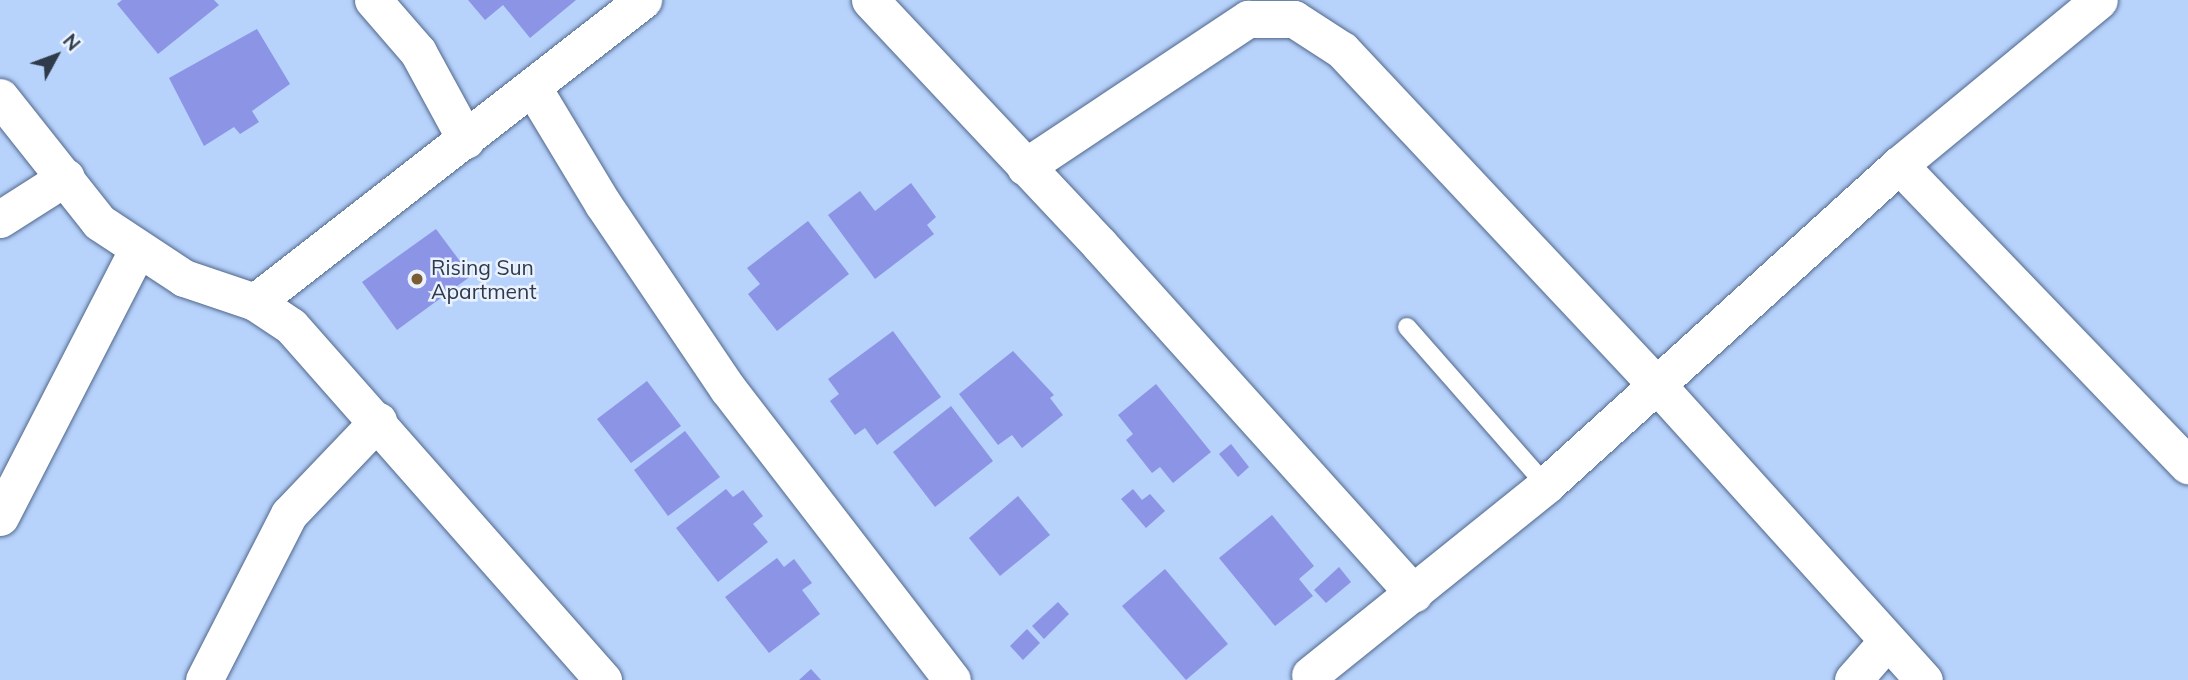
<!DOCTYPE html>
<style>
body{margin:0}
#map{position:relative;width:2188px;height:680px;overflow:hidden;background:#b7d2fb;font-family:Mulish,sans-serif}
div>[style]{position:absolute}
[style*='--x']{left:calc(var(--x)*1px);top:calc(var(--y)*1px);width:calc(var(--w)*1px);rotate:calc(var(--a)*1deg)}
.building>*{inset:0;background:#8c94e6}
.roads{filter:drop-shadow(0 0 2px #50678b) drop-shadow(0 0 2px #50678b)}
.service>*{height:18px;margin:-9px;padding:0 9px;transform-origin:9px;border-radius:9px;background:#fff}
.minor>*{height:37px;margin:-18.5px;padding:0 18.5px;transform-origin:18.5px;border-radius:18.5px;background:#fff}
.dots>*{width:19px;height:19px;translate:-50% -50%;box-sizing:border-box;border:4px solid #eaf2ff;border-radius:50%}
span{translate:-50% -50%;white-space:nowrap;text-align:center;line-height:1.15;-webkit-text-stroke:5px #eaf2ff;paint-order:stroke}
.poi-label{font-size:21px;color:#2f3a4a}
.left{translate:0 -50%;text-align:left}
.north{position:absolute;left:21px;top:21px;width:70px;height:70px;-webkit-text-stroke:5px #eaf2ff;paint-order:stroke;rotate:49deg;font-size:19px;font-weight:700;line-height:28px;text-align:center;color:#2f3a4a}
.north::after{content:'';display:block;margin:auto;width:24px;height:32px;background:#2f3a4a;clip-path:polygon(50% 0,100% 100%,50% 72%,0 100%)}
</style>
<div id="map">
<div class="building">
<div style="clip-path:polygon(122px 0,214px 0,219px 5px,158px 54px,117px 4px)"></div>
<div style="clip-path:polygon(468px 0,576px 0,530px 38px,503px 5px,485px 20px)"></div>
<div style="clip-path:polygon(257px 29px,290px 84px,252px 111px,259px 122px,240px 134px,234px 127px,204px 146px,169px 78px)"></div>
<div style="clip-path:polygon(911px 183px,936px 217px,927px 225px,934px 234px,875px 279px,828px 215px,860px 191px,875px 211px)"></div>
<div style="clip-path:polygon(808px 221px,849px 274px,777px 331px,748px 294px,760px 284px,747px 268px)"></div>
<div style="clip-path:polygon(436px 229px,471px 276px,397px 330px,362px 282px)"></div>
<div style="clip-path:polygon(893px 331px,941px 397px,877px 445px,865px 428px,855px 435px,830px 401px,839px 394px,828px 379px)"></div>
<div style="clip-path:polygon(1013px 351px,1054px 395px,1050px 398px,1063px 415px,1022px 448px,1012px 435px,998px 445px,959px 394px)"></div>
<div style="clip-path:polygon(647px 381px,681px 426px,631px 463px,597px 419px)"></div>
<div style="clip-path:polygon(1156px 384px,1211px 452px,1173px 483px,1160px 467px,1152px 473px,1126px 440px,1133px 434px,1118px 415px)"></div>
<div style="clip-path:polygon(951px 406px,993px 461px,935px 507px,893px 452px)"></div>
<div style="clip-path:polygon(685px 431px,720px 477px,668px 516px,634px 470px)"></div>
<div style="clip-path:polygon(1231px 444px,1249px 467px,1238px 477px,1219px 454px)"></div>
<div style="clip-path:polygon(726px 489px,733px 497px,743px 490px,763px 516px,753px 524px,768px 542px,718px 582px,676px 528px)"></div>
<div style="clip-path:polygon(1133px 489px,1142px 500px,1150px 494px,1165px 511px,1146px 528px,1121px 499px)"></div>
<div style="clip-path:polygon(1018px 496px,1050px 535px,1000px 576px,969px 538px)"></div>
<div style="clip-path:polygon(1272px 515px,1314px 566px,1299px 579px,1313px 596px,1275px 626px,1219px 558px)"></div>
<div style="clip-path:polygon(777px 558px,784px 567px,794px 559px,812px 583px,802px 590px,820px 614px,769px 653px,725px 597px)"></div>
<div style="clip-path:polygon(1339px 567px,1351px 582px,1326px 603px,1314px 590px)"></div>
<div style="clip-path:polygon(1165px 569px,1228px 644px,1186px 680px,1122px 606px)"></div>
<div style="clip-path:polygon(1058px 602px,1069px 614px,1044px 639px,1032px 626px)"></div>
<div style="clip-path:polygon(1027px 629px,1040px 643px,1023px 660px,1010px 646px)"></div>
<div style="clip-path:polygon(811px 669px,821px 680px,799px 680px)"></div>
</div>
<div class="roads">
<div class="service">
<div style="--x:1407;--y:327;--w:210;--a:48.7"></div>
</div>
<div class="minor">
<div style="--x:373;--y:0;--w:69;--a:49.1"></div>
<div style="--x:418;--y:52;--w:100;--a:61.4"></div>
<div style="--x:870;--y:0;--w:336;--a:46.8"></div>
<div style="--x:1100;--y:245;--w:469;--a:48"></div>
<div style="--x:533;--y:88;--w:135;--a:58.9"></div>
<div style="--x:603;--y:204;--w:223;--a:56"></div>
<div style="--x:728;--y:389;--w:367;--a:52.4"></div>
<div style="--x:0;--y:97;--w:159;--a:51.6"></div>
<div style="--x:99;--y:222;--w:102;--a:33.4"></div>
<div style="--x:184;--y:278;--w:75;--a:18.7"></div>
<div style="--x:255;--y:302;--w:43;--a:33.7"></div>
<div style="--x:291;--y:326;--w:472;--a:48.6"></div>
<div style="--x:1899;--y:165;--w:417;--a:46.1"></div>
<div style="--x:1025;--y:167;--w:268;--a:-33.6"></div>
<div style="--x:1248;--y:19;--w:46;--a:0"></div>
<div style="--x:1294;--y:19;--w:57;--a:32.9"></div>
<div style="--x:1342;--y:50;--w:463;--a:46.8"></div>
<div style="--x:1659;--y:387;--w:395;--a:47.9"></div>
<div style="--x:0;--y:219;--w:78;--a:-32.5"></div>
<div style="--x:255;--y:302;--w:492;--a:-37.9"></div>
<div style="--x:0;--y:517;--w:302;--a:-62.8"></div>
<div style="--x:1310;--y:675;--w:303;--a:-38.8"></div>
<div style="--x:1546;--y:485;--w:476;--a:-42.2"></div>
<div style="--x:1899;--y:165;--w:259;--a:-39.5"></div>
<div style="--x:204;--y:680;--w:186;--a:-62.9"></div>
<div style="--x:289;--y:514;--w:129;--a:-46.3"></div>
<div style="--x:1853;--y:680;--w:52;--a:-48.9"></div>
</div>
</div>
<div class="dots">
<div style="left:417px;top:279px;background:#7a5e31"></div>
</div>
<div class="poi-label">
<span class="left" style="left:431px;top:279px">Rising Sun<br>Apartment</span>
</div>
<div class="north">N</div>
</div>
